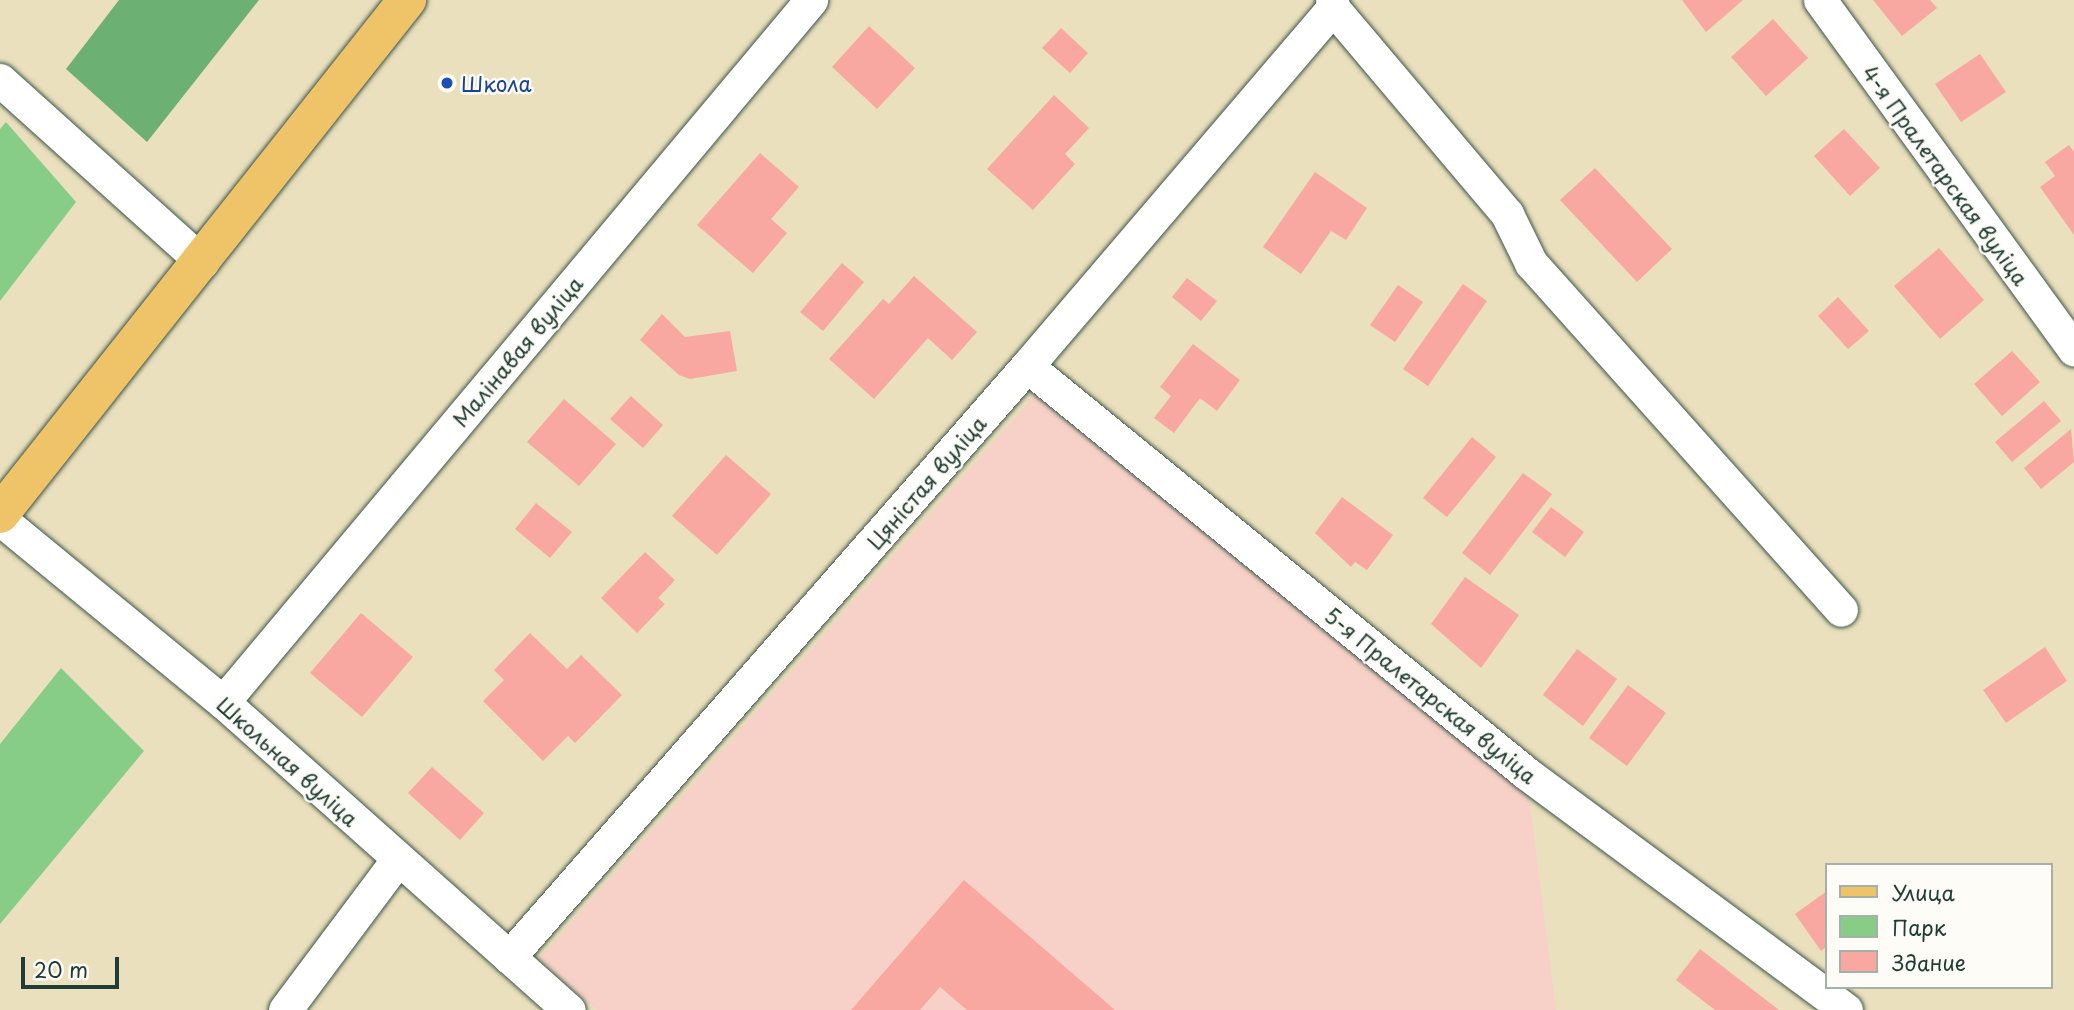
<!DOCTYPE html>
<meta charset="utf-8">
<style>
body{margin:0}
#map{position:relative;width:2074px;height:1010px;overflow:hidden;background:#eae0bd;font-family:"Playpen Sans",sans-serif}
div>[style]{position:absolute}
[style*='--x']{left:calc(var(--x)*1px);top:calc(var(--y)*1px);width:calc(var(--w)*1px);rotate:calc(var(--a)*1deg)}
.built>*{inset:0;background:#f7d1c7}
.green>*{inset:0;background:#87cd87}
.forest>*{inset:0;background:#6db074}
.building>*{inset:0;background:#f8a8a0}
.roads{filter:drop-shadow(0 0 2px #3d5549) drop-shadow(0 0 2px #3d5549)}
.minor>*{height:33px;margin:-16.5px;padding:0 16.5px;transform-origin:16.5px;border-radius:16.5px;background:#fff}
.major>*{height:38px;margin:-19px;padding:0 19px;transform-origin:19px;border-radius:19px;background:#efc469}
.dots>*{width:19px;height:19px;translate:-50% -50%;box-sizing:border-box;border:4px solid #fdfcf7;border-radius:50%}
span{translate:-50% -50%;white-space:nowrap;text-align:center;line-height:1.15;-webkit-text-stroke:5px #fdfcf7;paint-order:stroke}
.transit-label{font-size:21px;color:#164399}
.left{translate:0 -50%;text-align:left}
.street-label{font-size:21px;color:#1f3d34}
.legend{position:absolute;left:1825px;top:863px;width:228px;height:126px;box-sizing:border-box;background:#fdfcf7;border:2px solid #a4b0a9;margin:0;padding:9px 12px;list-style:none;font-size:21px;color:#1f3d34}
.legend li{display:flex;align-items:center;gap:14px;height:35px}
.legend b{width:35px;border:2px solid #a4b0a9}
.scale{position:absolute;left:21px;top:957px;width:98px;height:32px;box-sizing:border-box;border:4px solid #1f3d34;border-top:0;padding-left:9px;font-size:21px;line-height:24px;white-space:nowrap;color:#1f3d34;-webkit-text-stroke:5px #fdfcf7;paint-order:stroke}
</style>
<div id="map">
<div class="built">
<div style="clip-path:polygon(1040px 389px,1529px 796px,1556px 1010px,597px 1010px,539px 959px)"></div>
</div>
<div class="green">
<div style="clip-path:polygon(6px 122px,76px 202px,0 301px,0 129px)"></div>
<div style="clip-path:polygon(61px 668px,144px 751px,0 924px,0 744px)"></div>
</div>
<div class="forest">
<div style="clip-path:polygon(119px 0,259px 0,147px 142px,66px 69px)"></div>
</div>
<div class="building">
<div style="clip-path:polygon(1682px 0,1743px 0,1706px 32px)"></div>
<div style="clip-path:polygon(1873px 0,1930px 0,1937px 8px,1902px 36px)"></div>
<div style="clip-path:polygon(1773px 19px,1808px 58px,1766px 96px,1731px 57px)"></div>
<div style="clip-path:polygon(869px 26px,915px 68px,877px 109px,832px 67px)"></div>
<div style="clip-path:polygon(1061px 28px,1088px 53px,1070px 73px,1042px 48px)"></div>
<div style="clip-path:polygon(1980px 54px,2006px 92px,1961px 122px,1935px 84px)"></div>
<div style="clip-path:polygon(1054px 95px,1089px 128px,1065px 154px,1075px 164px,1033px 210px,987px 169px)"></div>
<div style="clip-path:polygon(1844px 129px,1880px 168px,1850px 196px,1814px 156px)"></div>
<div style="clip-path:polygon(2069px 145px,2074px 152px,2074px 235px,2040px 187px,2055px 176px,2045px 162px)"></div>
<div style="clip-path:polygon(760px 153px,799px 187px,771px 219px,787px 233px,753px 273px,697px 225px)"></div>
<div style="clip-path:polygon(1595px 168px,1672px 249px,1637px 282px,1560px 200px)"></div>
<div style="clip-path:polygon(1315px 172px,1367px 208px,1346px 240px,1331px 231px,1301px 274px,1263px 247px)"></div>
<div style="clip-path:polygon(1939px 248px,1984px 300px,1940px 339px,1894px 286px)"></div>
<div style="clip-path:polygon(842px 263px,864px 282px,823px 331px,800px 312px)"></div>
<div style="clip-path:polygon(914px 276px,977px 332px,952px 360px,928px 338px,874px 399px,829px 359px,883px 299px,889px 304px)"></div>
<div style="clip-path:polygon(1187px 278px,1217px 301px,1201px 321px,1172px 297px)"></div>
<div style="clip-path:polygon(1463px 284px,1487px 301px,1428px 386px,1403px 369px)"></div>
<div style="clip-path:polygon(1398px 285px,1423px 302px,1395px 342px,1370px 325px)"></div>
<div style="clip-path:polygon(1838px 297px,1869px 331px,1848px 349px,1818px 316px)"></div>
<div style="clip-path:polygon(662px 314px,685px 337px,730px 331px,737px 371px,690px 379px,679px 375px,640px 340px)"></div>
<div style="clip-path:polygon(1193px 344px,1240px 380px,1217px 411px,1200px 398px,1174px 433px,1154px 418px,1171px 396px,1160px 387px)"></div>
<div style="clip-path:polygon(2012px 351px,2040px 382px,2002px 416px,1974px 384px)"></div>
<div style="clip-path:polygon(631px 396px,663px 425px,643px 448px,610px 419px)"></div>
<div style="clip-path:polygon(564px 399px,616px 444px,579px 486px,527px 442px)"></div>
<div style="clip-path:polygon(2044px 401px,2061px 421px,2012px 462px,1995px 442px)"></div>
<div style="clip-path:polygon(2071px 429px,2074px 462px,2041px 489px,2024px 468px)"></div>
<div style="clip-path:polygon(1472px 437px,1496px 457px,1447px 517px,1423px 498px)"></div>
<div style="clip-path:polygon(726px 455px,771px 494px,717px 555px,672px 516px)"></div>
<div style="clip-path:polygon(1523px 473px,1552px 494px,1490px 575px,1462px 553px)"></div>
<div style="clip-path:polygon(1342px 497px,1393px 535px,1367px 570px,1355px 562px,1351px 567px,1315px 533px)"></div>
<div style="clip-path:polygon(536px 503px,572px 532px,550px 558px,515px 529px)"></div>
<div style="clip-path:polygon(1551px 507px,1584px 532px,1565px 557px,1532px 532px)"></div>
<div style="clip-path:polygon(645px 552px,675px 580px,658px 598px,665px 604px,637px 633px,601px 598px)"></div>
<div style="clip-path:polygon(1465px 577px,1519px 615px,1481px 668px,1431px 624px)"></div>
<div style="clip-path:polygon(361px 613px,413px 657px,362px 717px,310px 673px)"></div>
<div style="clip-path:polygon(530px 633px,567px 669px,581px 655px,622px 695px,575px 743px,568px 736px,543px 761px,483px 701px,504px 680px,494px 670px)"></div>
<div style="clip-path:polygon(2045px 647px,2067px 681px,2006px 723px,1983px 690px)"></div>
<div style="clip-path:polygon(1577px 649px,1617px 679px,1583px 726px,1543px 695px)"></div>
<div style="clip-path:polygon(1628px 685px,1666px 713px,1627px 766px,1589px 738px)"></div>
<div style="clip-path:polygon(432px 767px,484px 813px,460px 840px,408px 793px)"></div>
<div style="clip-path:polygon(964px 880px,1115px 1010px,967px 1010px,940px 987px,920px 1010px,851px 1010px)"></div>
<div style="clip-path:polygon(1827px 891px,1827px 946px,1821px 951px,1795px 914px)"></div>
<div style="clip-path:polygon(1700px 949px,1779px 1010px,1715px 1010px,1676px 980px)"></div>
</div>
<div class="roads">
<div class="minor">
<div style="--x:1820;--y:0;--w:432;--a:54"></div>
<div style="--x:1333;--y:8;--w:270;--a:49.8"></div>
<div style="--x:1507;--y:214;--w:55;--a:63.9"></div>
<div style="--x:1531;--y:263;--w:465;--a:48.2"></div>
<div style="--x:0;--y:80;--w:272;--a:42"></div>
<div style="--x:1027;--y:366;--w:644;--a:39.2"></div>
<div style="--x:1526;--y:773;--w:398;--a:36.5"></div>
<div style="--x:0;--y:519;--w:288;--a:39.4"></div>
<div style="--x:223;--y:702;--w:463;--a:41.7"></div>
<div style="--x:223;--y:702;--w:916;--a:-50.05"></div>
<div style="--x:509;--y:957;--w:786;--a:-48.77"></div>
<div style="--x:1027;--y:366;--w:471;--a:-49.5"></div>
<div style="--x:1333;--y:8;--w:8;--a:-97"></div>
<div style="--x:285;--y:1010;--w:189;--a:-53.2"></div>
</div>
<div class="major">
<div style="--x:0;--y:514;--w:656;--a:-51.63"></div>
</div>
</div>
<div class="dots">
<div style="left:447px;top:83px;background:#1a4fb4"></div>
</div>
<div class="transit-label">
<span class="left" style="left:461px;top:83px">Школа</span>
</div>
<div class="street-label">
<span style="left:1946px;top:175px;rotate:54deg">4-я Пралетарская вуліца</span>
<span style="left:517px;top:351px;rotate:-50deg">Малінавая вуліца</span>
<span style="left:926px;top:482px;rotate:-49deg">Цяністая вуліца</span>
<span style="left:1431px;top:695px;rotate:39deg">5-я Пралетарская вуліца</span>
<span style="left:288px;top:761px;rotate:42deg">Школьная вуліца</span>
</div>
<ul class="legend">
<li><b style="height:9px;background:#efc469"></b>Улица</li>
<li><b style="height:19px;background:#87cd87"></b>Парк</li>
<li><b style="height:19px;background:#f8a8a0"></b>Здание</li>
</ul>
<div class="scale">20 m</div>
</div>
